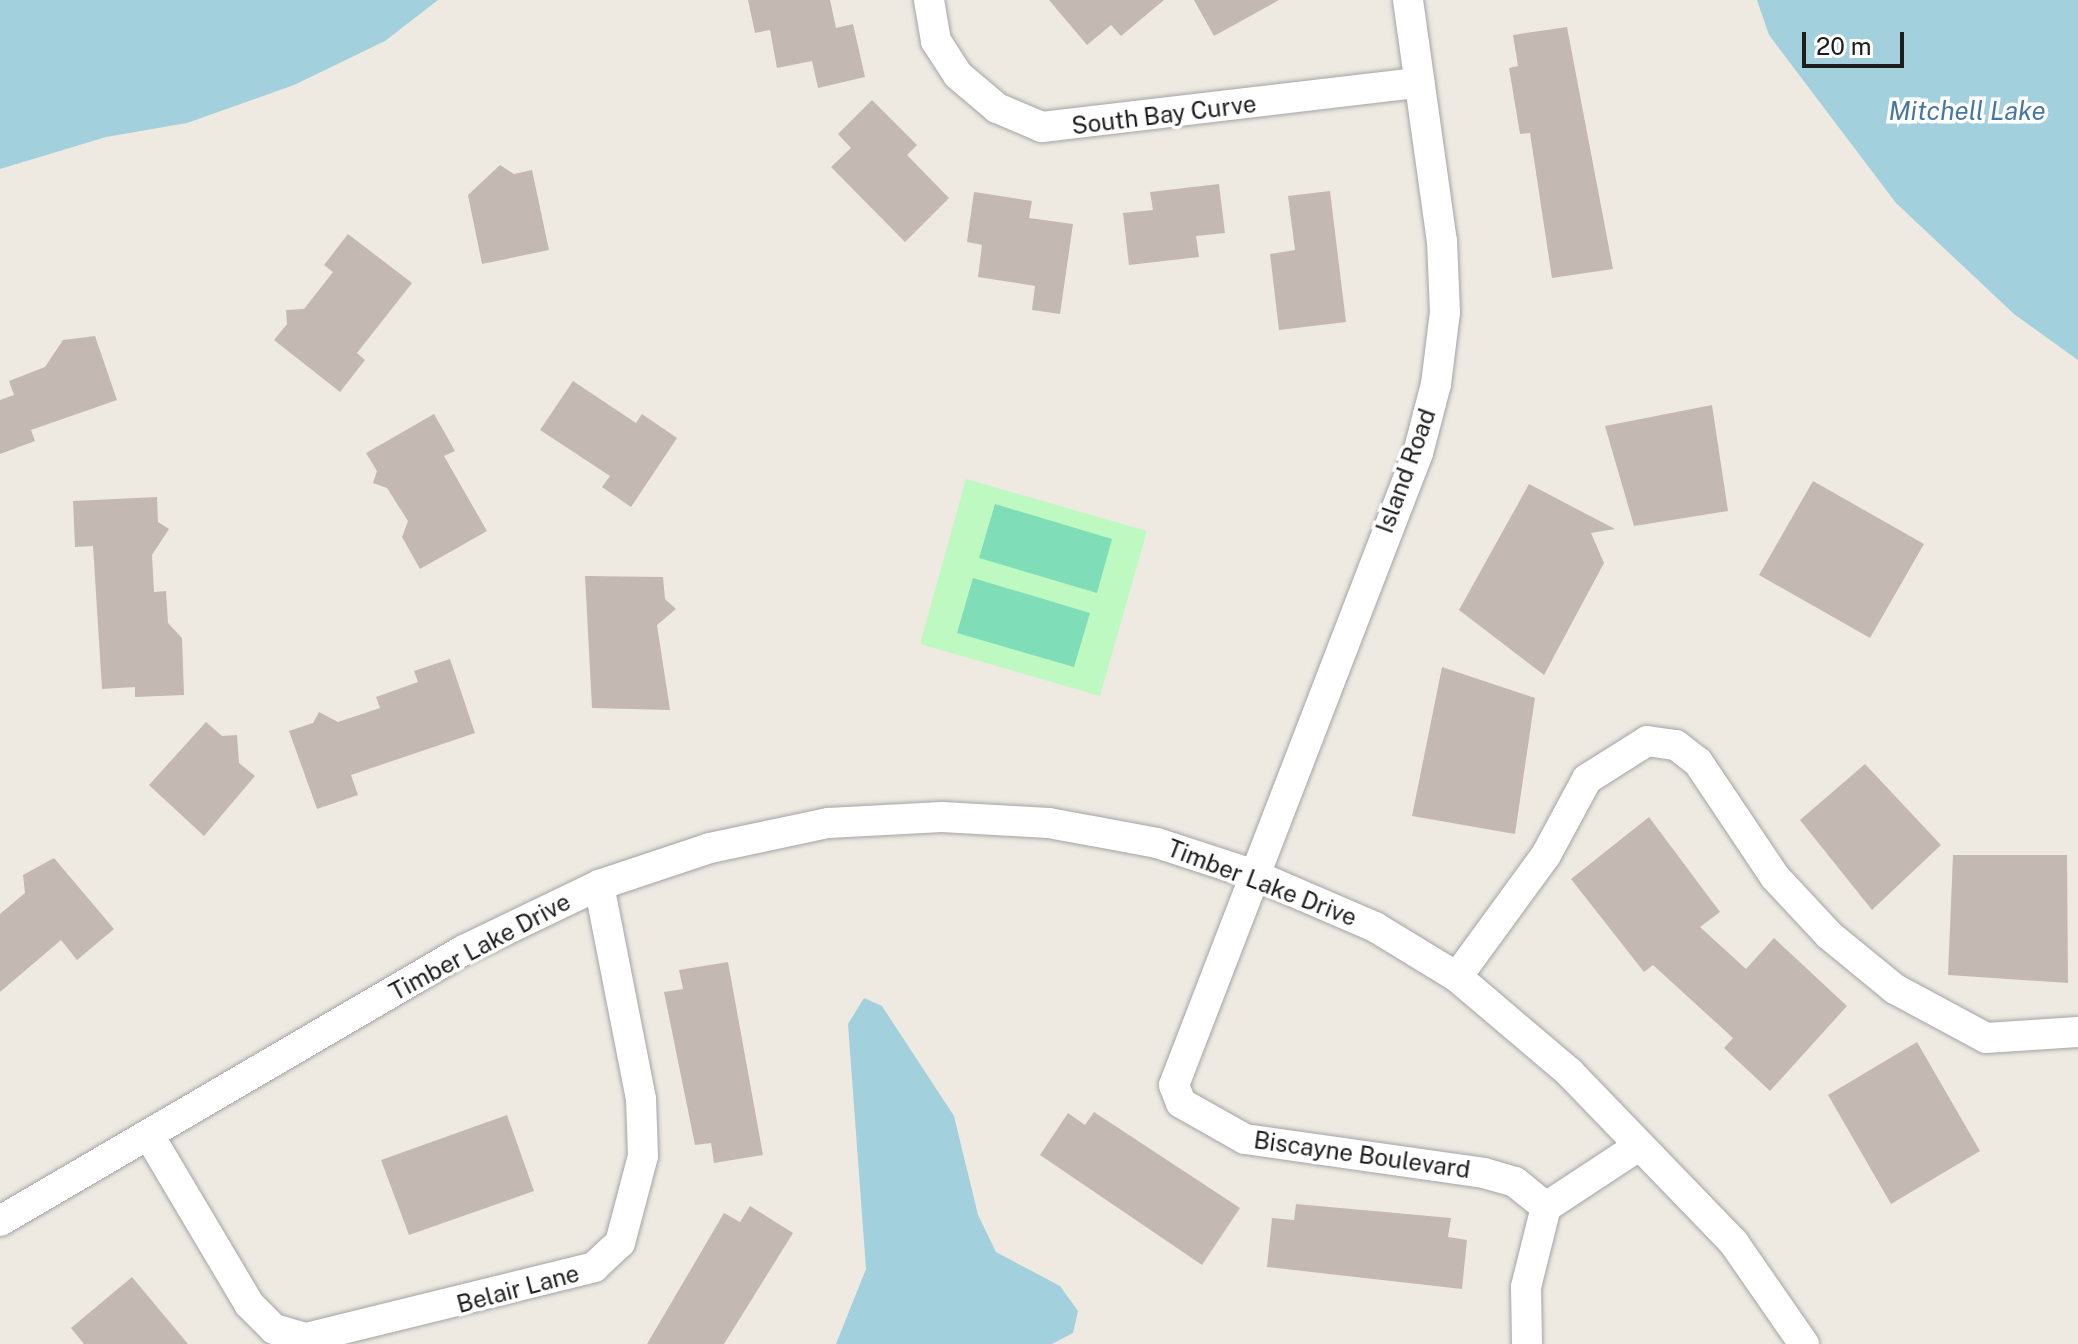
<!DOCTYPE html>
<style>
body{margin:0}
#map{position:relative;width:2078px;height:1344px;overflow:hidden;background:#eeeae2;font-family:"Public Sans",sans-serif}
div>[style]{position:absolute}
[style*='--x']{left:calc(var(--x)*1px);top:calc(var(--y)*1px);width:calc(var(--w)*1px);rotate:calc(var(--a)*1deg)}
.park>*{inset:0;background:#bef9c2}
.pitch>*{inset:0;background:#7fdeb8}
.water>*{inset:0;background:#a2d0dc}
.building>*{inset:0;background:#c3b9b2}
.roads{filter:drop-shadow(0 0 2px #a4a4a4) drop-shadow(0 0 2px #a4a4a4)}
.minor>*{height:30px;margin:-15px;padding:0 15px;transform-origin:15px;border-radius:15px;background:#fff}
span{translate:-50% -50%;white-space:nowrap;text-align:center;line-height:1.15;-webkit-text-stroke:7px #fff;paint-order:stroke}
.street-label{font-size:24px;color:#1d1d1d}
.water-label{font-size:26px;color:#4677a4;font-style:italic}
.scale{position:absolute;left:1802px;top:32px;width:102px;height:36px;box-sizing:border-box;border:4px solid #1d1d1d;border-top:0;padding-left:10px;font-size:24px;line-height:28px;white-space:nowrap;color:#1d1d1d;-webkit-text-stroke:6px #fff;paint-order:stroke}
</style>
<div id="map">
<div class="park">
<div style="clip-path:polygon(966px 479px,1147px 531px,1100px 696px,920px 644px)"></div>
</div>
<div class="pitch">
<div style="clip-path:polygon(995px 504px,1112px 539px,1097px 593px,979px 558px)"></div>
<div style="clip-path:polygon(973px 578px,1090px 613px,1074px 667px,957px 633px)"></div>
</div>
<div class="water">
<div style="clip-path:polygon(0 0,438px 0,385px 41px,294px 85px,187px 123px,106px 137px,0 169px)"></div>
<div style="clip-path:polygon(1757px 0,2078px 0,2078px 360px,2014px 314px,1896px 203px,1769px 35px)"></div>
<div style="clip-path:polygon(864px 998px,882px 1006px,954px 1116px,978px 1215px,996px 1252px,1060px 1286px,1078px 1311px,1073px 1333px,1052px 1344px,836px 1344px,866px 1269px,848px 1024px)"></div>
</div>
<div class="building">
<div style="clip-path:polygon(748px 0,830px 0,836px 28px,853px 24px,865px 77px,818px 88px,812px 61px,777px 68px,770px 30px,755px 33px)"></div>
<div style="clip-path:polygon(1049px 0,1164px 0,1121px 36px,1111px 25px,1087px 45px)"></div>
<div style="clip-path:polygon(1194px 0,1279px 0,1214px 36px)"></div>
<div style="clip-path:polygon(1567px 27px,1613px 269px,1552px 278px,1530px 133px,1520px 134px,1509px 68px,1518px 66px,1513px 35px)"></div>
<div style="clip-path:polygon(872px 100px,917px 145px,907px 155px,949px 198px,905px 242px,831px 167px,851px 148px,838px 134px)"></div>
<div style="clip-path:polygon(500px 165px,514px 174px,532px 170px,549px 250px,482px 264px,468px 195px)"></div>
<div style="clip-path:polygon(1219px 184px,1225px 233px,1196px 236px,1199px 257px,1129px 265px,1123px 213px,1153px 210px,1150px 192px)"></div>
<div style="clip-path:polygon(1330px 191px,1346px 322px,1279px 330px,1270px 254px,1295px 250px,1288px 196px)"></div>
<div style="clip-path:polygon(974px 192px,1032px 201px,1029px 218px,1073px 224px,1060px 314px,1032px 310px,1035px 286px,978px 277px,982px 245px,967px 242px)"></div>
<div style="clip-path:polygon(348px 234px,412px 283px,357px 353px,365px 360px,340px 392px,274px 340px,287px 324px,286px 310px,304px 309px,333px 272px,324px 265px)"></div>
<div style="clip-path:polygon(95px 336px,117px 400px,31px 430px,35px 441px,0 454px,0 400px,14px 395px,9px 381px,45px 367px,63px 340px)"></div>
<div style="clip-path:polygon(573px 381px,636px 423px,642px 414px,677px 438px,631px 507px,602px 487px,610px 476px,540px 430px)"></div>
<div style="clip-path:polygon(1712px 405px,1728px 511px,1634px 526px,1605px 426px)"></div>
<div style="clip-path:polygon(434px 414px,455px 451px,444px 456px,487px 531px,420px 569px,402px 537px,408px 521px,387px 488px,373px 483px,377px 471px,366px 453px)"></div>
<div style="clip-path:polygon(1813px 481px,1924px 544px,1870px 638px,1759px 575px)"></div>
<div style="clip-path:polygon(1529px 484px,1615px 529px,1591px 533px,1604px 563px,1544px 675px,1459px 610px)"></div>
<div style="clip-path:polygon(157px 497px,158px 522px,169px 529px,152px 555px,154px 592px,166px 591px,168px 623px,182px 638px,184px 695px,135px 697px,135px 687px,102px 689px,93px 546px,75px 547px,73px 501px)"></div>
<div style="clip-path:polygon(585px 576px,663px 577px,665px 599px,676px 609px,657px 625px,670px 710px,592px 708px)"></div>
<div style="clip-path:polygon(450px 659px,475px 733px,351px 775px,358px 795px,317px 809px,289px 731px,313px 723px,319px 712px,338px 722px,380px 708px,376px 697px,418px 682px,414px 671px)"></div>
<div style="clip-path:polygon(1442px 667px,1535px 698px,1515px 834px,1412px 816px)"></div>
<div style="clip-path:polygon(206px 722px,222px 736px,237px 735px,239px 763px,255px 776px,204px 836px,149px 785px)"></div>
<div style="clip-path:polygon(1865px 764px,1941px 845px,1872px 910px,1800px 820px)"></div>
<div style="clip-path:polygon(1649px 817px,1720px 912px,1700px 927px,1746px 969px,1774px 938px,1847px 1006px,1770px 1091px,1724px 1048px,1733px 1038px,1653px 965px,1644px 972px,1571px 879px)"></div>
<div style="clip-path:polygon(1953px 855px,2067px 855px,2068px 983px,1948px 975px)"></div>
<div style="clip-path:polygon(54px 858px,114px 929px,77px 960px,61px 940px,0 992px,0 914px,25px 893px,23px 875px)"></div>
<div style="clip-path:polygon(728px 962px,763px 1155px,714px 1163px,711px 1143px,695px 1145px,664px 992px,683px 989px,679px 970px)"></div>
<div style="clip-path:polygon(1917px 1042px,1980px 1151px,1891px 1204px,1828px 1095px)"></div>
<div style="clip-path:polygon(1094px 1112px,1240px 1208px,1202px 1265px,1040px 1155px,1068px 1113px,1085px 1125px)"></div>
<div style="clip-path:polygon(507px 1115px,534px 1191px,409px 1235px,381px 1160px)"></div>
<div style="clip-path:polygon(1296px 1204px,1451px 1218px,1448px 1237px,1467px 1240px,1462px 1289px,1267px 1267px,1272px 1218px,1294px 1220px)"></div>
<div style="clip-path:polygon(750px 1206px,793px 1233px,724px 1344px,647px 1344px,724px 1213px,740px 1222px)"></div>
<div style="clip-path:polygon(132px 1277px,188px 1344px,84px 1344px,71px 1328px)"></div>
</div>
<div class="roads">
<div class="minor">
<div style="--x:929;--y:0;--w:42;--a:80.3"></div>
<div style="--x:936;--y:41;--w:40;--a:57.1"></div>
<div style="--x:958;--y:75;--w:51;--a:40.2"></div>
<div style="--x:997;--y:108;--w:49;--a:22.9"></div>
<div style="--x:1042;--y:127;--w:380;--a:-6.7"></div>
<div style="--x:1408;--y:0;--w:243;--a:82"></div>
<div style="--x:1442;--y:241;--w:71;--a:87.6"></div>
<div style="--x:1445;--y:312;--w:73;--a:97.1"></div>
<div style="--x:1436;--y:384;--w:71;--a:104.6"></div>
<div style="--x:1418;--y:453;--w:677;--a:111.11"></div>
<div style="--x:1174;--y:1085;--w:19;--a:69"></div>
<div style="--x:1181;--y:1103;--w:73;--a:29.4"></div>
<div style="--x:1245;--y:1139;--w:241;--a:8.1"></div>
<div style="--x:1484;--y:1173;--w:32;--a:16"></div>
<div style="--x:1515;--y:1182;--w:40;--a:39"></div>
<div style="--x:1457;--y:977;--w:151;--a:-53.9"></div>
<div style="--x:1546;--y:855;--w:86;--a:-61.7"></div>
<div style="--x:1587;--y:779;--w:71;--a:-32.3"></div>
<div style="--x:1647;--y:741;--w:29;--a:8"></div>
<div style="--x:1676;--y:745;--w:28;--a:38"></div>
<div style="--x:1698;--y:762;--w:138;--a:56.2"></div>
<div style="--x:1775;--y:877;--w:79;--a:47"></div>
<div style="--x:1829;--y:935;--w:85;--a:39.3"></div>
<div style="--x:1895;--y:989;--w:103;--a:28.3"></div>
<div style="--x:1986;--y:1038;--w:92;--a:-3.7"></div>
<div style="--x:150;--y:1137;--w:194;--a:59.3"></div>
<div style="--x:249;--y:1304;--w:35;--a:45"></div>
<div style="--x:274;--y:1329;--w:33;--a:16"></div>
<div style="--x:306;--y:1338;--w:297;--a:-13.8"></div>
<div style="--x:594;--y:1267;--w:35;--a:-43"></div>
<div style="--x:620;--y:1243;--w:90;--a:-75.2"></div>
<div style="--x:643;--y:1156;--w:57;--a:-92"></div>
<div style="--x:641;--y:1099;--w:218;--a:-101.1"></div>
<div style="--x:0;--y:1221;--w:537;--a:-30.29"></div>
<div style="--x:464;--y:950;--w:150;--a:-25.7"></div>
<div style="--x:599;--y:885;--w:117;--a:-18.4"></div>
<div style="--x:710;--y:848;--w:121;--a:-12"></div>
<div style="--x:828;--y:823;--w:114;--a:-3"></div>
<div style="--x:942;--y:817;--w:107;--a:3.2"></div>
<div style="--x:1049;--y:823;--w:110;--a:10.5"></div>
<div style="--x:1157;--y:843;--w:100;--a:18.1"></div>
<div style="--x:1252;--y:874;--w:134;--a:23.3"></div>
<div style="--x:1375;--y:927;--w:96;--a:31.4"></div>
<div style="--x:1457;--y:977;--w:148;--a:40.3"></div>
<div style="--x:1570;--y:1073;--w:236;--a:46"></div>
<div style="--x:1734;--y:1243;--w:123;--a:55.3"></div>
<div style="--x:1527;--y:1344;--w:57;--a:-91"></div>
<div style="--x:1526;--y:1287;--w:82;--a:-76"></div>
<div style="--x:1546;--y:1207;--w:111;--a:-33.3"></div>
</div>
</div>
<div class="street-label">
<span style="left:1164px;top:115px;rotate:-7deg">South Bay Curve</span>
<span style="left:1406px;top:471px;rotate:-70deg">Island Road</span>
<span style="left:1262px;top:883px;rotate:21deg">Timber Lake Drive</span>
<span style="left:480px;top:947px;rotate:-28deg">Timber Lake Drive</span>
<span style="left:1362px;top:1155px;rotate:8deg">Biscayne Boulevard</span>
<span style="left:518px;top:1289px;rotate:-15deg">Belair Lane</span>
</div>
<div class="water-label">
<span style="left:1967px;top:111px">Mitchell Lake</span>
</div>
<div class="scale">20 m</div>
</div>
